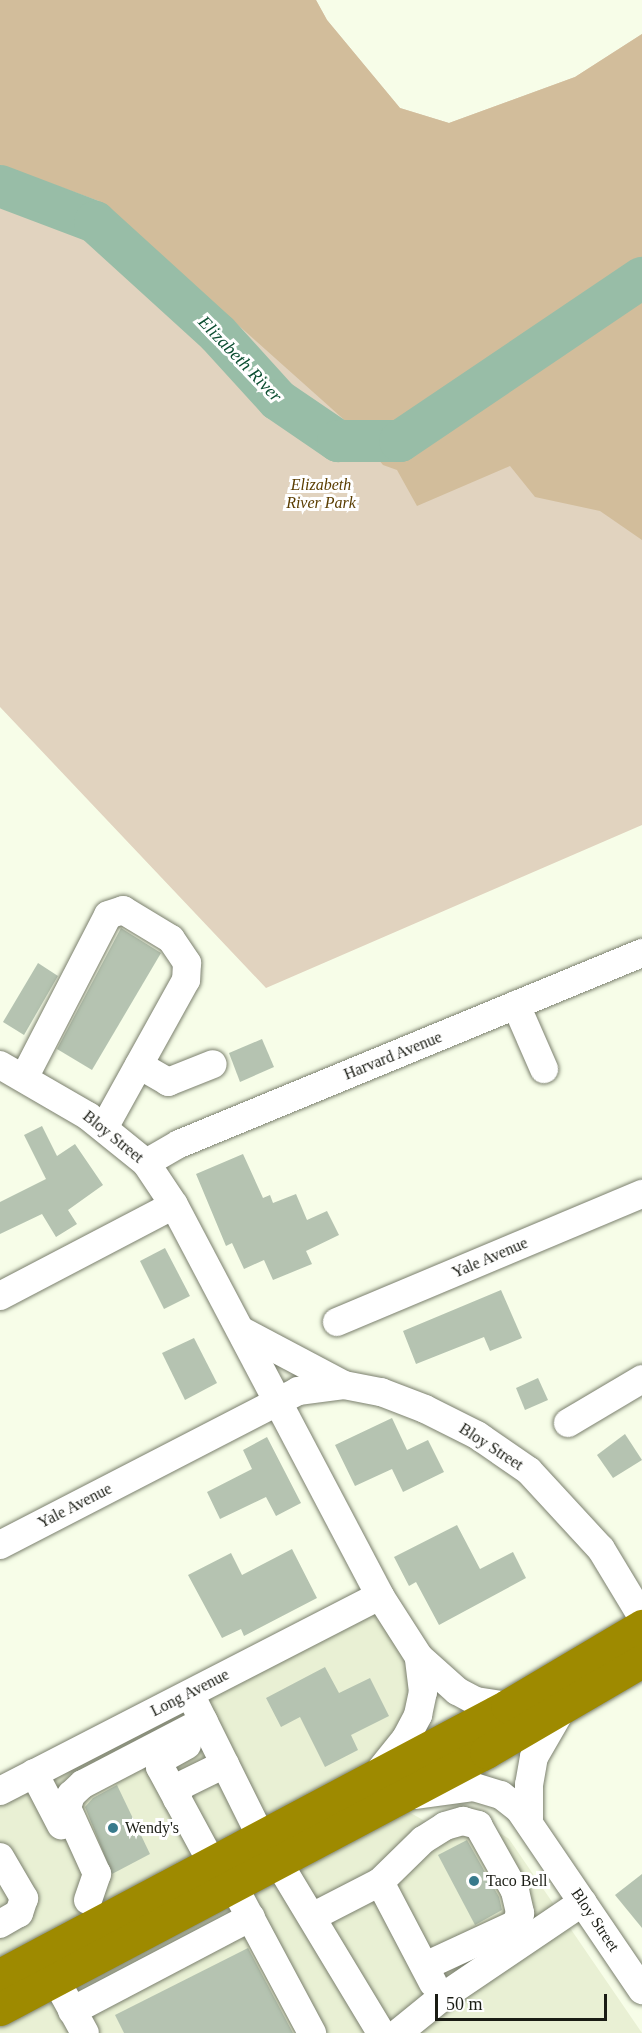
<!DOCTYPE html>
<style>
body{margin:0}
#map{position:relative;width:642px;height:2033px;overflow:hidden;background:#f7fde8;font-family:"Times New Roman",serif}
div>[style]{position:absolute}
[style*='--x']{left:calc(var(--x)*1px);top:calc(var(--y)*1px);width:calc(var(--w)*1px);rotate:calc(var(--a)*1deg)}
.built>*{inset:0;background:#e9f0d4}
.green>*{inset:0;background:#e1d3bf}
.forest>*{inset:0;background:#d2bd9b}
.river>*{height:42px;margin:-21px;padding:0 21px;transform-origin:21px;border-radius:21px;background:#98bda7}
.building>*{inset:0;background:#b5c3b1}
.roads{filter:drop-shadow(0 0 2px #7b806e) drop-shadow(0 0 2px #7b806e)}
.minor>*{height:28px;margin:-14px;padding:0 14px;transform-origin:14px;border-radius:14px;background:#fff}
.highway>*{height:33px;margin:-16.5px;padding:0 16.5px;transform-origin:16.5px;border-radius:16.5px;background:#9e8a00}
.dots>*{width:16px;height:16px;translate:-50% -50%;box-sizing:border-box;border:3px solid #fff;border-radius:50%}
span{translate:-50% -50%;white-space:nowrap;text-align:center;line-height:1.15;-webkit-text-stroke:6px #fff;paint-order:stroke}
.park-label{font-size:16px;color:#5a3d00;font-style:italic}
.street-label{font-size:16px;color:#1a1c14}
.poi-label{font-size:16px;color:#1a1c14}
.left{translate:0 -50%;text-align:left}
.water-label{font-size:18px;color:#0b4e31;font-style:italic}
.scale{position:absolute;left:435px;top:1994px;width:172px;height:27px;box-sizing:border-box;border:3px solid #1a1c14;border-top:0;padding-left:8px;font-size:18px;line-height:21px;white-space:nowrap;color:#1a1c14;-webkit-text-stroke:4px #fff;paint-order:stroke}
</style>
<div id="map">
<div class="built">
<div style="clip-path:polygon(380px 1596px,422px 1680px,376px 1777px,0 1975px,0 1793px)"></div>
<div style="clip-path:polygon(391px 1802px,432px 1825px,473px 1815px,509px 1839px,642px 2033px,0 2033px,0 2009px)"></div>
</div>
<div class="green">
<div style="clip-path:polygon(0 0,316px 0,327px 20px,400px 108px,449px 123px,575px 77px,642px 34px,642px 825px,266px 988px,0 707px)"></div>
</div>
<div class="forest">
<div style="clip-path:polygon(0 0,316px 0,327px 20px,400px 108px,449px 123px,575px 77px,642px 34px,642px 540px,600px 511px,535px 497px,510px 466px,417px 506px,397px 470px,383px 465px,350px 425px,99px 201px,0 165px)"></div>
</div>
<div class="river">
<div style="--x:0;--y:186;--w:102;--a:20.8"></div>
<div style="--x:95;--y:222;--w:166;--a:42.3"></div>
<div style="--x:218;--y:334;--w:89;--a:47.7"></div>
<div style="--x:278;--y:400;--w:73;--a:34.3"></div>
<div style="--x:338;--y:441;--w:62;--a:0"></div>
<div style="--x:400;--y:441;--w:292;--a:-34"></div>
</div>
<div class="building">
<div style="clip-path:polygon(121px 928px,161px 953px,92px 1070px,57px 1049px)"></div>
<div style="clip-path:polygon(38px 963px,58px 976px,24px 1035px,3px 1022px)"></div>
<div style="clip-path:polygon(262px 1039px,274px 1067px,240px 1082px,229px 1053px)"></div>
<div style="clip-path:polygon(42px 1126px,57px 1156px,75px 1144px,103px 1185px,68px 1210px,77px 1224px,56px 1237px,42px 1214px,0 1234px,0 1202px,46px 1179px,24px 1135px)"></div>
<div style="clip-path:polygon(243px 1154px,263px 1198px,270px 1195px,273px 1203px,296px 1194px,307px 1220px,327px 1211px,339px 1235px,306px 1251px,312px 1264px,273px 1280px,264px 1260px,244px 1269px,232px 1243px,226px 1246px,196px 1174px)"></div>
<div style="clip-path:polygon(165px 1248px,190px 1296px,164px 1309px,140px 1261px)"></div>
<div style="clip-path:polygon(501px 1290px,522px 1338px,490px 1351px,484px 1337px,416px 1364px,403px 1331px)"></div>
<div style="clip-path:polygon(194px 1338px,217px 1383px,185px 1400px,162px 1353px)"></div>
<div style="clip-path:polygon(538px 1378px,548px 1400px,525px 1410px,516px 1388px)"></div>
<div style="clip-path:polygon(392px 1418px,407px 1450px,428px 1440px,444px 1472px,403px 1492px,392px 1469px,355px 1486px,335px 1445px)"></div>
<div style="clip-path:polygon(625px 1434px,642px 1460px,613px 1478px,597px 1455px)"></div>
<div style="clip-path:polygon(267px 1437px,301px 1503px,276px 1516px,266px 1497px,220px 1519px,207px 1492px,252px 1469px,243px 1450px)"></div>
<div style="clip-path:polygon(457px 1525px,480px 1569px,513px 1552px,526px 1578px,439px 1625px,416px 1582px,409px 1586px,394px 1557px)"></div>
<div style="clip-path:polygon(292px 1549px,317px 1598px,244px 1636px,241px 1629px,222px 1638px,188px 1575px,231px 1553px,242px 1575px)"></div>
<div style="clip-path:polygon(325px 1667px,339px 1693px,370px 1678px,389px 1716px,351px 1735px,358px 1750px,325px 1767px,300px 1717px,281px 1727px,266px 1698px)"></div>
<div style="clip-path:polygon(117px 1785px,150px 1854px,112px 1874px,85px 1807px,93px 1798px)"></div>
<div style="clip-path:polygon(467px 1840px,499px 1897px,502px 1910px,475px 1925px,438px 1855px)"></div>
<div style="clip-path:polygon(642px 1874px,642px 1928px,615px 1895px)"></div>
<div style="clip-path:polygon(248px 1948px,293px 2033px,124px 2033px,115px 2015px)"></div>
</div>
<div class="roads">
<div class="minor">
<div style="--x:516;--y:1005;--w:70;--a:66.4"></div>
<div style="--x:0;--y:1065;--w:102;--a:30.1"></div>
<div style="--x:88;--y:1116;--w:75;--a:39"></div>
<div style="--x:146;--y:1163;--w:50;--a:56.3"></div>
<div style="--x:174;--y:1205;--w:442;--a:62.2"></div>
<div style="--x:380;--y:1596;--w:72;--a:57.4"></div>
<div style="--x:419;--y:1657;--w:51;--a:41.8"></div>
<div style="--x:457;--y:1691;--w:21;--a:28"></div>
<div style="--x:476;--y:1701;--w:31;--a:9"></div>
<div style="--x:139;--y:1065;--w:34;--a:30"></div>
<div style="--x:168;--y:1082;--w:48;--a:-21.8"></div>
<div style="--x:24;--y:1078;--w:183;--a:-62.7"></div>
<div style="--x:108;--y:915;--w:16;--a:-18"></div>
<div style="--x:123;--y:910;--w:56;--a:31.1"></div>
<div style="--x:171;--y:939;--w:29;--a:56"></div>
<div style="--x:187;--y:963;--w:17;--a:93"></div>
<div style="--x:186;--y:980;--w:169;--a:119"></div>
<div style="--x:146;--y:1163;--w:38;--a:-30"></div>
<div style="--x:179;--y:1144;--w:501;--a:-22.42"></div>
<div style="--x:0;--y:1296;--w:196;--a:-27.6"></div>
<div style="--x:337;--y:1322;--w:331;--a:-22.8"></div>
<div style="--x:242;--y:1331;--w:113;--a:27.9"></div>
<div style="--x:568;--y:1423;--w:86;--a:-30.7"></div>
<div style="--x:0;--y:1545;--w:335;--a:-27.3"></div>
<div style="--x:298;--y:1391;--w:46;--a:-7.4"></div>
<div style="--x:344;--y:1385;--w:38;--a:11"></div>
<div style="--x:381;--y:1392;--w:47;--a:21.1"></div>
<div style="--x:425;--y:1409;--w:58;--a:26.6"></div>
<div style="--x:477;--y:1435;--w:63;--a:34.7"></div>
<div style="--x:529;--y:1471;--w:106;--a:47.3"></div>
<div style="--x:601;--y:1549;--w:79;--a:58.9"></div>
<div style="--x:195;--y:1704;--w:148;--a:63.6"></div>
<div style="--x:187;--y:1745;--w:31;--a:151"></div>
<div style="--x:160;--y:1760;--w:7;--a:90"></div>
<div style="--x:160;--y:1767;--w:109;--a:61.6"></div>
<div style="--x:34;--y:1773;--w:59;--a:62.6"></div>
<div style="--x:378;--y:1773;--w:45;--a:-51.3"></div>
<div style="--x:406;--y:1738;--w:26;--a:-62"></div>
<div style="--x:418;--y:1715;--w:24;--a:-78"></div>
<div style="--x:423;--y:1692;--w:35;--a:-97"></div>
<div style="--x:0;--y:1791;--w:427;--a:-27.2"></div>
<div style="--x:416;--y:1795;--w:59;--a:-7.9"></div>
<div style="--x:474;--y:1787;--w:28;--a:17"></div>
<div style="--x:501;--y:1795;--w:23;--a:38"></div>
<div style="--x:519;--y:1809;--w:219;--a:55.8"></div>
<div style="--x:177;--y:1799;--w:13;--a:-77"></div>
<div style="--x:180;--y:1786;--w:50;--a:-26.1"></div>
<div style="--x:529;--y:1819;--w:34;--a:-90"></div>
<div style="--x:529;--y:1785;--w:28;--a:-80"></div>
<div style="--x:534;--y:1757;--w:52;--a:-60"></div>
<div style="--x:0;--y:1857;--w:48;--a:59.7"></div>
<div style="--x:24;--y:1898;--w:16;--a:108"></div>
<div style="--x:19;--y:1913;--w:22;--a:150"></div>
<div style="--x:278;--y:1862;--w:200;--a:58.9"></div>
<div style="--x:380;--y:1882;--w:114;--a:62.3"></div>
<div style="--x:88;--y:1900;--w:28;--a:-71"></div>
<div style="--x:97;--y:1874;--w:72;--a:-114.4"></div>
<div style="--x:67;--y:1808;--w:14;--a:-73"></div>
<div style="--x:71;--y:1795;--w:16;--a:-43"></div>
<div style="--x:83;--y:1784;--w:136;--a:-27.5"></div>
<div style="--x:241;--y:1900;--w:151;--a:61.9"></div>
<div style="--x:312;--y:1917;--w:76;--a:-27.2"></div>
<div style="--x:380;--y:1882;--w:60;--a:-44.3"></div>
<div style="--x:423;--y:1840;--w:26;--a:-32"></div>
<div style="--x:445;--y:1826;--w:19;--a:-16"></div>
<div style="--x:463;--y:1821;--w:16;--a:15"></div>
<div style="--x:478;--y:1825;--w:76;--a:60.7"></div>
<div style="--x:515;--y:1891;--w:23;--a:77"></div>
<div style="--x:520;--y:1913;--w:12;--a:110"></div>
<div style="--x:516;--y:1924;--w:100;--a:155.2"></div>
<div style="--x:64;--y:1995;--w:43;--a:61.1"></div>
<div style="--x:72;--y:2011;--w:202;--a:-27.7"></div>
<div style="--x:398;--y:2033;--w:55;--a:-39.1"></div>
<div style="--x:441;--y:1998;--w:171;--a:-34.1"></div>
</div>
<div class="highway">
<div style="--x:0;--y:1975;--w:574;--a:-27.95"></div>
<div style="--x:507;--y:1706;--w:157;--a:-30.7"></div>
<div style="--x:0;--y:2009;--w:550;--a:-27.87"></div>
<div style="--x:486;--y:1752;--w:181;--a:-30.3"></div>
</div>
</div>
<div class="dots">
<div style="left:113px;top:1828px;background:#387a8c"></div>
<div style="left:474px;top:1881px;background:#387a8c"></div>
</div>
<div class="park-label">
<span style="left:321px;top:494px">Elizabeth<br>River Park</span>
</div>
<div class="street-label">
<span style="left:393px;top:1056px;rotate:-22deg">Harvard Avenue</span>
<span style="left:113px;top:1137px;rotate:39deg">Bloy Street</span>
<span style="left:490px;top:1258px;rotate:-23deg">Yale Avenue</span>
<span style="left:491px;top:1447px;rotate:33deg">Bloy Street</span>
<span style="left:75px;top:1506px;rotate:-27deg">Yale Avenue</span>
<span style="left:190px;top:1693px;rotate:-27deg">Long Avenue</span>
<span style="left:595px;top:1920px;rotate:56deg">Bloy Street</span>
</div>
<div class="poi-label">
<span class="left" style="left:125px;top:1828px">Wendy's</span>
<span class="left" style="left:486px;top:1881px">Taco Bell</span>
</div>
<div class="water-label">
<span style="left:240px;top:359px;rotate:46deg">Elizabeth River</span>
</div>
<div class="scale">50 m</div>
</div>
